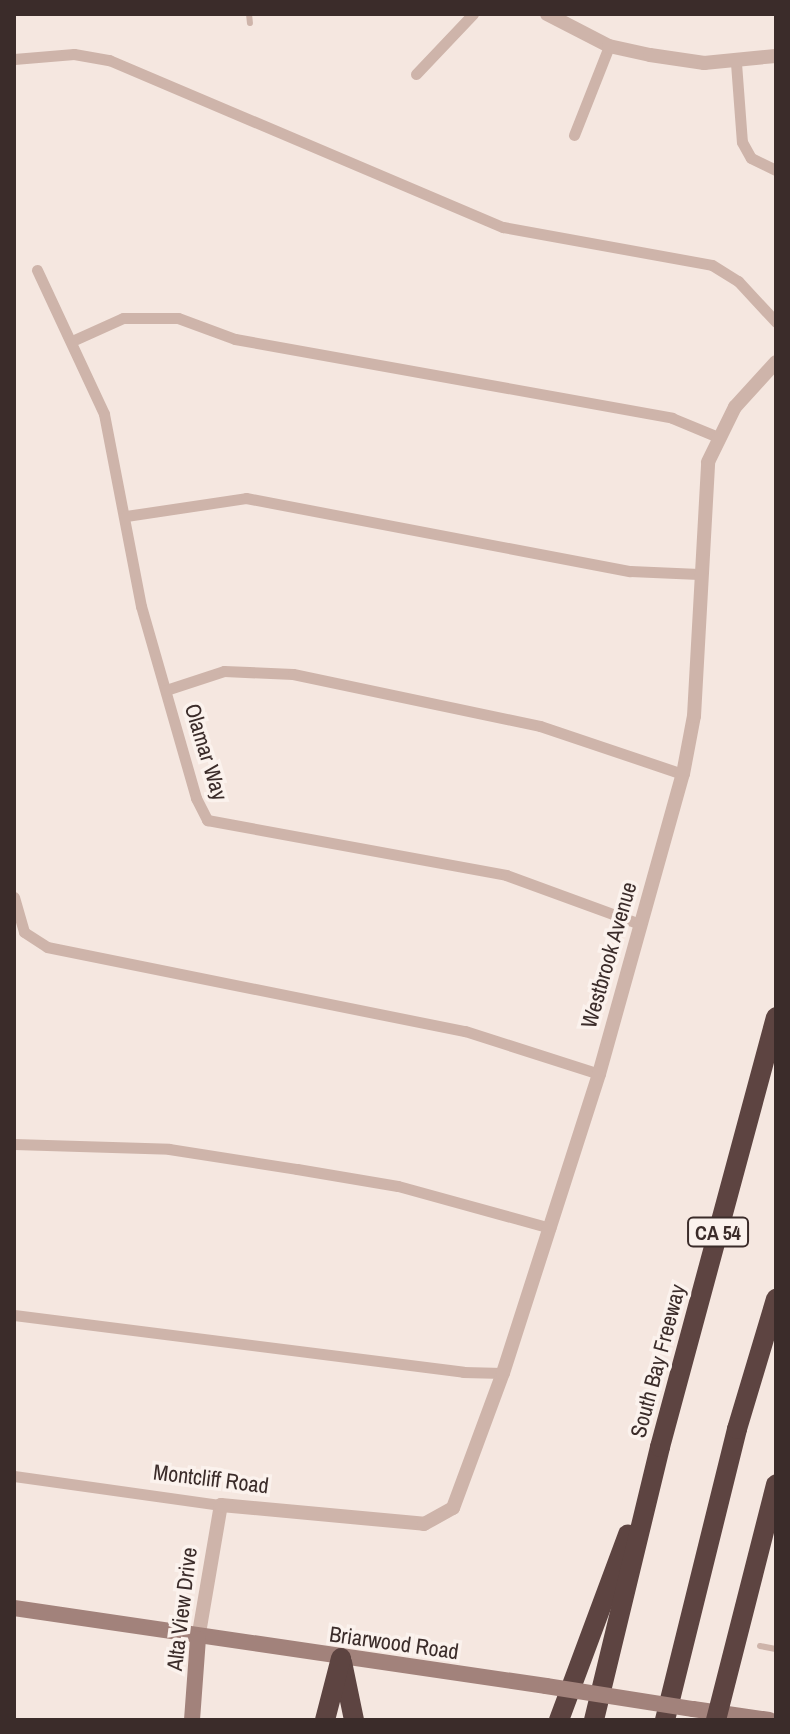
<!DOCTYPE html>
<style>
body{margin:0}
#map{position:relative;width:790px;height:1734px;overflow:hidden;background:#f5e7e0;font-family:"Archivo Narrow",sans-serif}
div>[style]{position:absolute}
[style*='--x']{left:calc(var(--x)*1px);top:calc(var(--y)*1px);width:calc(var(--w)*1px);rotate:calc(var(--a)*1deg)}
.service>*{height:6px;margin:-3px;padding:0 3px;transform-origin:3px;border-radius:3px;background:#ceb4aa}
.minor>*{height:11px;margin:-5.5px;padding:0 5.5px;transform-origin:5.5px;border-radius:5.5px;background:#ceb4aa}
.tertiary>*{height:14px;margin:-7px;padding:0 7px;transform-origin:7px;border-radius:7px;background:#ceb4aa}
.secondary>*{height:16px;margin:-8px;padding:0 8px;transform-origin:8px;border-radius:8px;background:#a2827b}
.motorway>*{height:20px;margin:-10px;padding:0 10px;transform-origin:10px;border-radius:10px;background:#5d4441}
.secondary-bridge>*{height:16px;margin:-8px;padding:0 8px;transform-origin:8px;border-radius:8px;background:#a2827b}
span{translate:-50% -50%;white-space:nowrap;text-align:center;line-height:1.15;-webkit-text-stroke:7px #fbf2ed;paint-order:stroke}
.shield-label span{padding:2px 6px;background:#fbf2ed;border:2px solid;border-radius:6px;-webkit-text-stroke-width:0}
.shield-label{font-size:20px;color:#3b2c2a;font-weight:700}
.street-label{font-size:22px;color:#3b2c2a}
.frame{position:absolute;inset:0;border:16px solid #3b2c2a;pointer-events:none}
</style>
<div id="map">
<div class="service">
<div style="--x:249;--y:14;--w:9;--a:84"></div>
<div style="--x:760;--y:1646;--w:16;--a:11"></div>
</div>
<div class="minor">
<div style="--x:14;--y:59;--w:60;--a:-4.8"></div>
<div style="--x:74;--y:54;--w:36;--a:10"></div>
<div style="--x:109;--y:60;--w:428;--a:23"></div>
<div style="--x:503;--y:227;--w:212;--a:10.3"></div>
<div style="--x:712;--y:265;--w:31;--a:32"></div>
<div style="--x:738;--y:281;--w:56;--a:47.2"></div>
<div style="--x:736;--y:63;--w:79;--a:85.7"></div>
<div style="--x:742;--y:142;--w:18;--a:61"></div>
<div style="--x:751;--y:158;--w:28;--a:26"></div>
<div style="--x:416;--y:74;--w:83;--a:-46.5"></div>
<div style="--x:574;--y:135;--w:96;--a:-68.5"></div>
<div style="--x:37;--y:270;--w:159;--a:65"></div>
<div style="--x:104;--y:414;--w:196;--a:79.1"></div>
<div style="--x:141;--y:606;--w:200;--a:74"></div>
<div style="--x:196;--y:798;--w:25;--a:63"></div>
<div style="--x:207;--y:820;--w:304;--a:10.4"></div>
<div style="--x:506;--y:875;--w:143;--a:20.1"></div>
<div style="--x:72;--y:341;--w:56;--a:-24.3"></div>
<div style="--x:123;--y:318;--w:55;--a:0"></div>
<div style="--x:178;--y:318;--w:61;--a:20.2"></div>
<div style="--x:235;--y:339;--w:444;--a:10.2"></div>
<div style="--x:672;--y:418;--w:50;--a:22.4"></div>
<div style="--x:126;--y:516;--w:121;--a:-8.5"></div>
<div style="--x:246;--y:498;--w:391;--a:10.8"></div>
<div style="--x:630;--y:571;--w:69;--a:2.5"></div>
<div style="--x:166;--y:690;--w:61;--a:-18.1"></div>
<div style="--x:224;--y:671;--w:69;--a:2.5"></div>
<div style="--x:293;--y:674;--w:252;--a:11.9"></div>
<div style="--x:540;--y:726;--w:151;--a:18.6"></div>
<div style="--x:14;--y:897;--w:36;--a:74"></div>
<div style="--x:24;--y:932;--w:27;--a:33"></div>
<div style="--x:47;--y:947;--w:426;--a:11.4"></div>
<div style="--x:465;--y:1031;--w:141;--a:17.8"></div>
<div style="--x:14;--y:1144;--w:155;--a:1.8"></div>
<div style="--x:169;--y:1149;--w:130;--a:8.9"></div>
<div style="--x:297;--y:1169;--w:102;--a:9.6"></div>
<div style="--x:398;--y:1186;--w:158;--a:15.4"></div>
<div style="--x:14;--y:1315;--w:453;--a:7.2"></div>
<div style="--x:463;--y:1372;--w:40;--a:1.4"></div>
<div style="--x:14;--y:1476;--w:209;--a:8"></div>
</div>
<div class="tertiary">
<div style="--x:547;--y:14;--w:70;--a:27.3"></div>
<div style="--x:609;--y:46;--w:42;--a:12.4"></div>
<div style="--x:650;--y:55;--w:55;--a:8.4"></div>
<div style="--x:704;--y:63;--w:72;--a:-5.6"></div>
<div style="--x:198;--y:1639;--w:136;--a:-80.3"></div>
<div style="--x:221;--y:1505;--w:204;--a:5.3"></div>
<div style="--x:424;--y:1524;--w:33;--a:-29"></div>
<div style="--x:453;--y:1508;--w:144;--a:-69.7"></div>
<div style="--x:503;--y:1373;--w:314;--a:-72.2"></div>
<div style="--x:599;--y:1074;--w:312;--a:-74.4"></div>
<div style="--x:683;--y:774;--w:59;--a:-79.3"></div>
<div style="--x:694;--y:716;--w:254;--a:-86.8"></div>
<div style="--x:708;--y:462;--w:61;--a:-63.9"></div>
<div style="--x:735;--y:407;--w:61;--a:-47.7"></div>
</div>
<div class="secondary">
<div style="--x:14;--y:1608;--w:538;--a:8.34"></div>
<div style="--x:693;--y:1709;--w:77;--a:8.2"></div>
<div style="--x:192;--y:1720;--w:81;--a:-85.8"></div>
</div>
<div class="motorway">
<div style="--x:342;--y:1662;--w:59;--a:78.3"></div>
<div style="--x:325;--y:1720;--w:64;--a:-75.5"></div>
<div style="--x:559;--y:1720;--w:198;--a:-69.6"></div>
<div style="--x:594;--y:1720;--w:281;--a:-76.4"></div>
<div style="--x:660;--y:1447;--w:445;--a:-74.9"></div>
<div style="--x:665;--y:1720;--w:300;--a:-76.1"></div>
<div style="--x:737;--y:1429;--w:136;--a:-73.3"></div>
<div style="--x:716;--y:1720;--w:243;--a:-75.7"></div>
</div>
<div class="secondary-bridge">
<div style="--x:546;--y:1686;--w:149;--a:8.9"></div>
</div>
<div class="shield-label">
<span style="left:718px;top:1232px">CA 54</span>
</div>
<div class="street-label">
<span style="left:206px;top:752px;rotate:73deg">Olamar Way</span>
<span style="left:609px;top:955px;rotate:-74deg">Westbrook Avenue</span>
<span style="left:658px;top:1361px;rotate:-75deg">South Bay Freeway</span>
<span style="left:211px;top:1479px;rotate:7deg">Montcliff Road</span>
<span style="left:182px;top:1609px;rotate:-83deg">Alta View Drive</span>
<span style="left:394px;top:1643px;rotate:8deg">Briarwood Road</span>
</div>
<div class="frame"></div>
</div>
